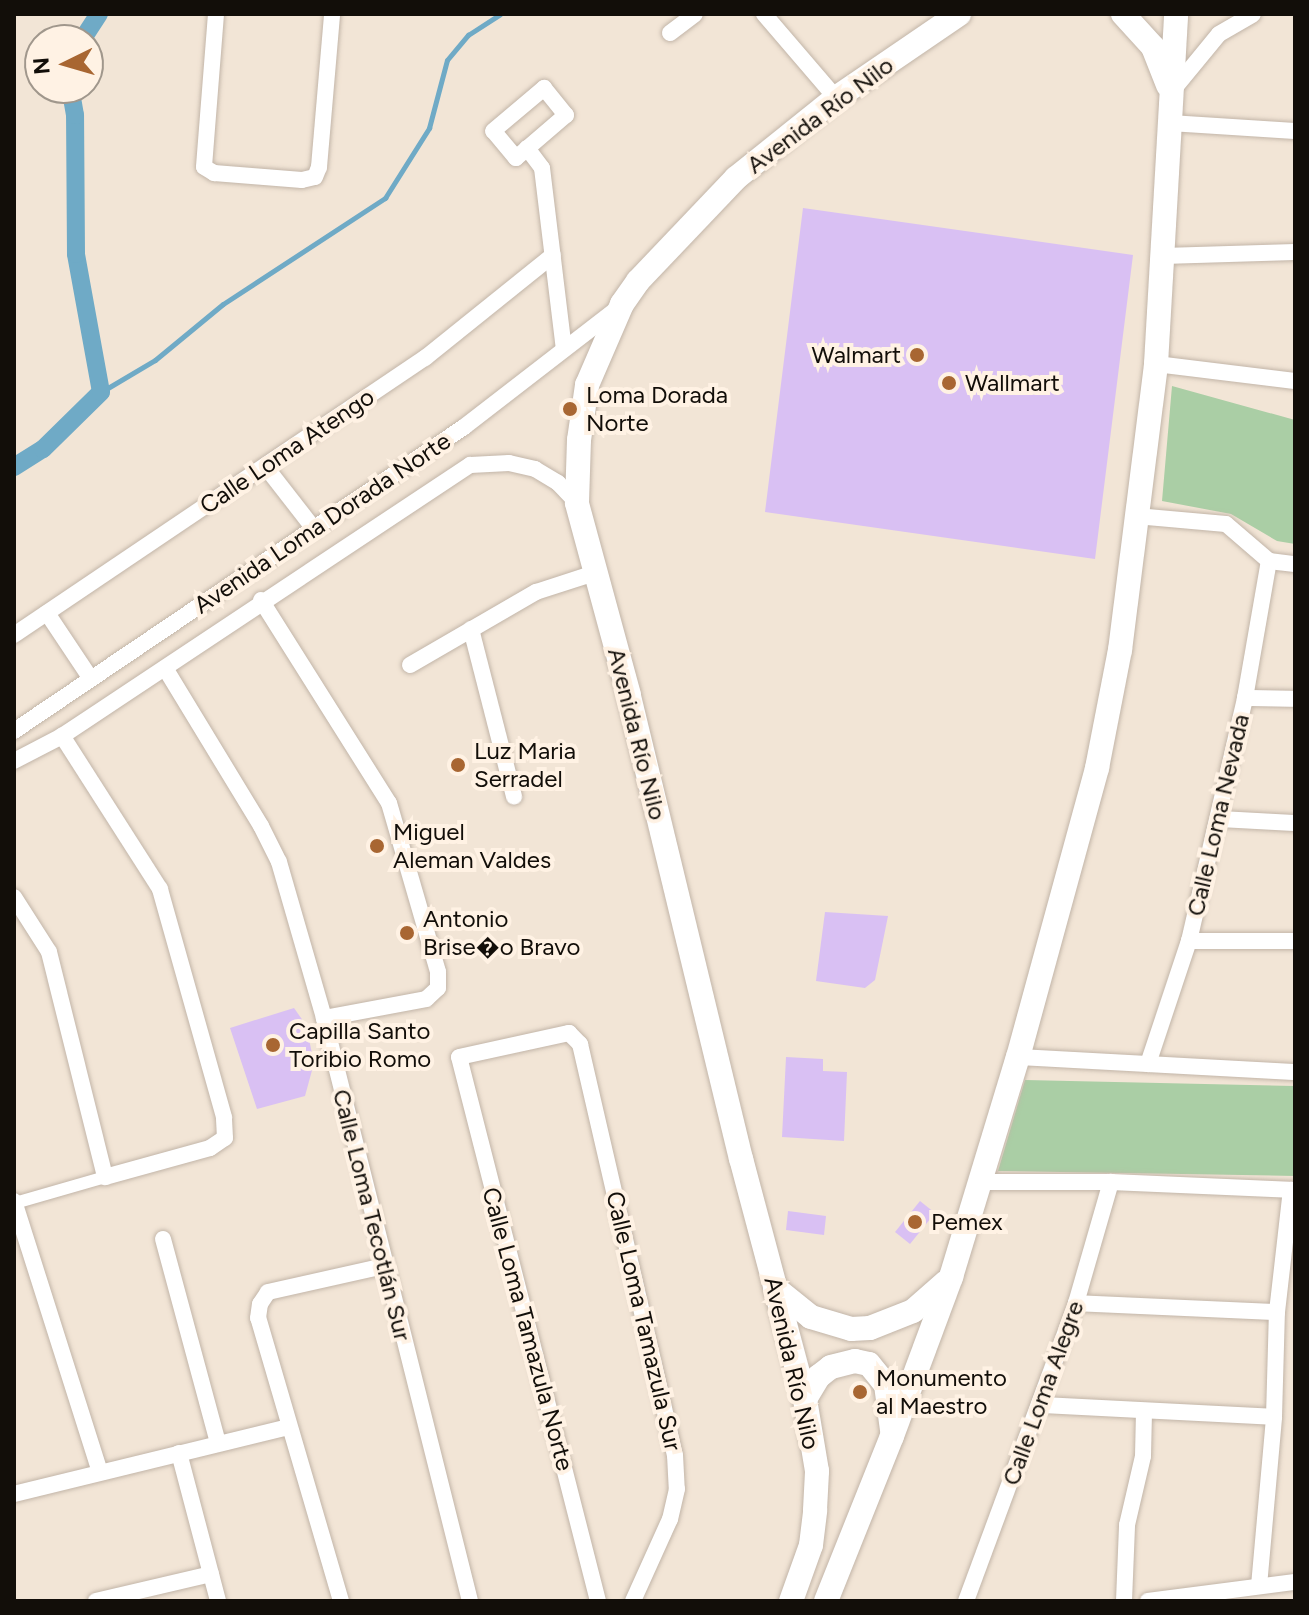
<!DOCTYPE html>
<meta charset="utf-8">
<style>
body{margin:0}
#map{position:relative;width:1309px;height:1615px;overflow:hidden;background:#f2e5d6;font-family:Figtree,sans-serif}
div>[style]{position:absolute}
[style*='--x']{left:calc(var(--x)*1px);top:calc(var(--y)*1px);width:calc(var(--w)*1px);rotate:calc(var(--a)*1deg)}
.green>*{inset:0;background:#aacea5}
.stream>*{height:5px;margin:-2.5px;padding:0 2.5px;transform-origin:2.5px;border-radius:2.5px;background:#6faac6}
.canal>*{height:18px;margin:-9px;padding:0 9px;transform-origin:9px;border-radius:9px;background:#6faac6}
.building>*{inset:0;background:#d9c0f3}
.roads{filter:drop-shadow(0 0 2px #c2b5a8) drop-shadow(0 0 2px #c2b5a8)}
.pedestrian>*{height:12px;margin:-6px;padding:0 6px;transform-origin:6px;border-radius:6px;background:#fff}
.minor>*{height:16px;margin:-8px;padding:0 8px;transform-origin:8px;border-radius:8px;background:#fff}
.secondary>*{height:24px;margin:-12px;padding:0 12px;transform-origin:12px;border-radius:12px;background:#fff}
.dots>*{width:22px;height:22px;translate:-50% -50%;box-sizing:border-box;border:4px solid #fff2e4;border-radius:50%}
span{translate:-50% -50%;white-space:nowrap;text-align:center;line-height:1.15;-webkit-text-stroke:8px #fff2e4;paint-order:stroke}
.street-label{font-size:24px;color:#120e09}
.poi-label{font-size:24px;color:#120e09}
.right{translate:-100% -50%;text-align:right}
.left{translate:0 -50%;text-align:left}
.frame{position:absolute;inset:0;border:16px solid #120e09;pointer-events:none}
.north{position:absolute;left:24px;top:24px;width:80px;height:80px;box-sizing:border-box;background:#fff2e4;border:2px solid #a0978c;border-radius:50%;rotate:265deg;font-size:22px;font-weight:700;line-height:32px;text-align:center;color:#120e09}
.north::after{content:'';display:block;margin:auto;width:28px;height:36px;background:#a86632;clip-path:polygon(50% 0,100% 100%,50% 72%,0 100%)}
</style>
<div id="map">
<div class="green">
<div style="clip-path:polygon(1172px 386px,1295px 420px,1295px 544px,1277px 541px,1231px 514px,1162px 501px)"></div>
<div style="clip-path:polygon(1025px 1080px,1295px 1086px,1295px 1176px,998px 1171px)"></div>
</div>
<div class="stream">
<div style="--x:101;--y:392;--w:63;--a:-30.7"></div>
<div style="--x:155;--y:360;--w:88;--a:-39.5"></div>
<div style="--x:223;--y:304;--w:194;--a:-33.2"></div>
<div style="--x:385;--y:198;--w:83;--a:-57.8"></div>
<div style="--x:429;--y:128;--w:70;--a:-75.2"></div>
<div style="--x:447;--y:60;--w:33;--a:-50"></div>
<div style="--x:468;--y:35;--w:38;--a:-33"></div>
</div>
<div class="canal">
<div style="--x:82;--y:40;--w:31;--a:-57"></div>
<div style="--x:14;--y:467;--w:34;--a:-32"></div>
<div style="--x:43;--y:449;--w:81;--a:-44.5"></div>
<div style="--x:101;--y:392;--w:140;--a:-100.3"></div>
<div style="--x:76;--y:254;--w:139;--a:-90.4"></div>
<div style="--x:75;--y:115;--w:27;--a:-100"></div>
</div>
<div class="building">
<div style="clip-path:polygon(803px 208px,1133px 255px,1095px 559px,765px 512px)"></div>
<div style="clip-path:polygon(825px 912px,888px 916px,875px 980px,865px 988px,816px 981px)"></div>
<div style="clip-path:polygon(294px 1008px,306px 1025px,314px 1063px,305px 1096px,257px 1109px,230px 1028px)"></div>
<div style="clip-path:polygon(786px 1057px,823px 1059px,823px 1071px,847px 1072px,844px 1141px,782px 1137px)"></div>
<div style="clip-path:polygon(920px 1201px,935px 1213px,910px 1244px,895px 1232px)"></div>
<div style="clip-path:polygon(788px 1211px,826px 1216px,824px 1235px,786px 1230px)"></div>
</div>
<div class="roads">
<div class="pedestrian">
<div style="--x:15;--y:1203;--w:94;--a:-16.1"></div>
</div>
<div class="minor">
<div style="--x:216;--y:14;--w:153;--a:94.5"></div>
<div style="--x:204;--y:167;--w:12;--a:31"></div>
<div style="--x:214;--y:173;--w:88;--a:4.5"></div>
<div style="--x:302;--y:180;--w:13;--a:-13"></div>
<div style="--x:315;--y:177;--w:11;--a:-68"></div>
<div style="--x:319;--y:167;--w:154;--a:-85.1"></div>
<div style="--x:764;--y:14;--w:111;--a:49.4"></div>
<div style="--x:670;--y:33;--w:31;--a:-37"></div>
<div style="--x:544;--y:88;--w:35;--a:51"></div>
<div style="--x:566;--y:115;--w:66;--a:139.3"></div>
<div style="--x:516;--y:158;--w:35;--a:-130"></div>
<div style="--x:493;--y:131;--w:67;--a:-40.1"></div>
<div style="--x:1173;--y:90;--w:72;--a:-50.6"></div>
<div style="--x:1219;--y:34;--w:39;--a:-30"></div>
<div style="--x:1170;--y:123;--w:125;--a:3.7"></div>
<div style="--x:527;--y:148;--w:25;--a:53"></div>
<div style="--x:542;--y:168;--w:182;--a:83.1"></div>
<div style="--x:1163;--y:256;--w:132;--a:-1.7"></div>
<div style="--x:1156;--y:364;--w:140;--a:7"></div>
<div style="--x:265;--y:466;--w:80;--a:52.1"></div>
<div style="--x:1136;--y:516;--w:90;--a:5.1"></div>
<div style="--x:1226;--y:524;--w:57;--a:40.7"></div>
<div style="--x:1269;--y:561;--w:26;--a:7"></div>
<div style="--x:261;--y:600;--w:240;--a:57.8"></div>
<div style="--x:389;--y:803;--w:176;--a:73.8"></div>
<div style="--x:438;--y:972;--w:16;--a:90"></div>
<div style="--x:438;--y:988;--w:16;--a:137"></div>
<div style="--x:426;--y:999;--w:104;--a:169.4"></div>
<div style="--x:47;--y:613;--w:79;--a:56.3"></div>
<div style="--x:471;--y:629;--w:173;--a:75.6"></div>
<div style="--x:14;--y:635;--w:496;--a:-34"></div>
<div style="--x:425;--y:358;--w:164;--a:-38.8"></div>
<div style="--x:410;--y:665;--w:146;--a:-30.1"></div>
<div style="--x:536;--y:592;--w:62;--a:-17.9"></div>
<div style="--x:165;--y:668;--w:185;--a:58.7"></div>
<div style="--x:261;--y:826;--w:40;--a:63.4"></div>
<div style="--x:279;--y:862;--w:162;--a:73.9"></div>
<div style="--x:324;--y:1018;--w:601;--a:75.94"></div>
<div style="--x:1245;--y:698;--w:50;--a:1.1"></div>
<div style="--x:14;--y:731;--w:543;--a:-34.04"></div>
<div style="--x:464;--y:427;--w:195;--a:-37.7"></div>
<div style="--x:14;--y:761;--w:54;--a:-27.5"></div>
<div style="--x:62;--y:736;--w:490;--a:-33.6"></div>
<div style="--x:470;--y:465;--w:39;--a:-3"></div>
<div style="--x:509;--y:463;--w:27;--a:13"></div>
<div style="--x:535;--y:469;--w:27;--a:31"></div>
<div style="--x:558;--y:483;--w:28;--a:46"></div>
<div style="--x:1219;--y:819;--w:76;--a:3"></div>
<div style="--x:14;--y:897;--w:65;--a:57.5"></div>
<div style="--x:49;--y:952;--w:232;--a:76"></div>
<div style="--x:105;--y:1177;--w:109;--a:-15.4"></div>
<div style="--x:210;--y:1148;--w:18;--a:-34"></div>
<div style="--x:225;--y:1138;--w:21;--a:-93"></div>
<div style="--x:224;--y:1117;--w:237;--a:-105.7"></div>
<div style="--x:160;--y:889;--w:182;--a:-122.6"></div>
<div style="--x:1189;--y:941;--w:106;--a:0"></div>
<div style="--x:1018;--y:1057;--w:277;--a:3.1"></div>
<div style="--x:1148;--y:1064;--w:130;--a:-71.6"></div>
<div style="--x:1189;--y:941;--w:249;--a:-77"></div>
<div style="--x:1245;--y:698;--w:139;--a:-80.1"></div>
<div style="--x:981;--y:1182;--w:130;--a:0"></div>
<div style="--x:1111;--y:1182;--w:184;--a:2.5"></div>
<div style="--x:14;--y:1201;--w:284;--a:72.4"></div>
<div style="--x:163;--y:1239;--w:211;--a:74.9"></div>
<div style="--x:1076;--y:1303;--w:201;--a:2.6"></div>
<div style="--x:1041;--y:1405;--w:233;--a:2.9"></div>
<div style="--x:179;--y:1453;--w:153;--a:75.2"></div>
<div style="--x:14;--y:1494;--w:283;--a:-13.7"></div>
<div style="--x:1259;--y:1586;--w:170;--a:-84.9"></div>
<div style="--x:1274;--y:1417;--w:105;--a:-88.4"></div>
<div style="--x:1277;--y:1312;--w:123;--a:-83.5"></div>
<div style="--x:96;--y:1601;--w:118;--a:-13.2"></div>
<div style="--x:341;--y:1601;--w:295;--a:-106.3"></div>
<div style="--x:258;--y:1318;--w:14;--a:-82"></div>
<div style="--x:260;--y:1304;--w:14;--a:-56"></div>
<div style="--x:268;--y:1292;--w:119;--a:-12.6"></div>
<div style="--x:598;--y:1601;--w:561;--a:-104.33"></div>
<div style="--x:459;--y:1057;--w:113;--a:-12.3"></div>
<div style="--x:569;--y:1033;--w:16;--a:45"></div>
<div style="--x:580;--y:1044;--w:422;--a:77"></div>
<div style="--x:675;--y:1455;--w:34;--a:87"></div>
<div style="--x:677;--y:1489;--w:31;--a:103"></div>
<div style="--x:670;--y:1519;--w:90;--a:114.3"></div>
<div style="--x:966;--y:1601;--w:318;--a:-69.7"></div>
<div style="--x:1076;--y:1303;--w:126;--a:-73.9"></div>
<div style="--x:1124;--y:1601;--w:76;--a:-87.7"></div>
<div style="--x:1127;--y:1525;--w:71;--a:-76.9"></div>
<div style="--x:1143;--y:1456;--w:43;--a:-88.7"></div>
<div style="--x:1148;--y:1601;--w:148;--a:-7.4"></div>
</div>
<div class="secondary">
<div style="--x:1123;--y:14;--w:45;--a:47.7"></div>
<div style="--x:1153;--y:47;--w:41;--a:68.5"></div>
<div style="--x:775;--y:1288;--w:46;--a:38.9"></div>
<div style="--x:811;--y:1317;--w:42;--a:16.7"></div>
<div style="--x:851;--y:1329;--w:19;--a:-3"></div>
<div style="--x:870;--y:1328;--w:46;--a:-21.6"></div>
<div style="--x:913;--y:1311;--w:44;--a:-41.3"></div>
<div style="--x:805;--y:1399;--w:26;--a:-59"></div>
<div style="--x:818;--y:1377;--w:16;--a:-38"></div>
<div style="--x:831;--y:1367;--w:25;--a:-14"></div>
<div style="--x:855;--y:1361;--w:14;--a:12"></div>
<div style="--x:869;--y:1364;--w:27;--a:51"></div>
<div style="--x:886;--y:1385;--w:45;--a:82.4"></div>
<div style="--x:791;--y:1601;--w:59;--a:-70.3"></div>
<div style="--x:811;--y:1545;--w:35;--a:-83"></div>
<div style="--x:815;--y:1510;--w:39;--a:-87"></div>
<div style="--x:817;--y:1471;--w:73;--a:-99.5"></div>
<div style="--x:805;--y:1399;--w:248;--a:-104.9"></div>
<div style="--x:741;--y:1159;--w:477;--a:-103.6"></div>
<div style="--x:629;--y:695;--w:199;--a:-105.2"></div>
<div style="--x:577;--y:503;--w:63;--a:-88.2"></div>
<div style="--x:579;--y:440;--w:56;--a:-81.7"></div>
<div style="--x:587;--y:385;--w:88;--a:-66.6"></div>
<div style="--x:622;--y:304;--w:28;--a:-55"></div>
<div style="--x:638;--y:281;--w:142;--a:-46.4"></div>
<div style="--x:736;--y:178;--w:128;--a:-38.7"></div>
<div style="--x:836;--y:98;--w:149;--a:-34.3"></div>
<div style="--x:826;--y:1601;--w:178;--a:-68.2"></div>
<div style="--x:892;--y:1436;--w:170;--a:-69.6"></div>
<div style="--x:951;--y:1277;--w:230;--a:-73.1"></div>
<div style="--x:1018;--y:1057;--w:300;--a:-74.7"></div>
<div style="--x:1097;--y:768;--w:120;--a:-79"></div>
<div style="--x:1120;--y:650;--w:288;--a:-82.8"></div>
<div style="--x:1156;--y:364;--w:351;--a:-86.7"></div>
</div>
</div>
<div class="dots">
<div style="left:917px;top:355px;background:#a86632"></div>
<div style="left:949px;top:383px;background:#a86632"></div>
<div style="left:570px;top:409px;background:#a86632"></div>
<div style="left:458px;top:765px;background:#a86632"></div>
<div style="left:377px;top:846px;background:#a86632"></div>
<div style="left:407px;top:933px;background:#a86632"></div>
<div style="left:273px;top:1045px;background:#a86632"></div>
<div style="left:915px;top:1222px;background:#a86632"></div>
<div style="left:860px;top:1392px;background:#a86632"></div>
</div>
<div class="street-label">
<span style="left:820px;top:115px;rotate:-37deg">Avenida Río Nilo</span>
<span style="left:287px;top:451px;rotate:-34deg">Calle Loma Atengo</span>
<span style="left:322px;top:523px;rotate:-34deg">Avenida Loma Dorada Norte</span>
<span style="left:637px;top:734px;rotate:76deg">Avenida Río Nilo</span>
<span style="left:1218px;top:815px;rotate:-77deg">Calle Loma Nevada</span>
<span style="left:372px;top:1215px;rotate:76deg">Calle Loma Tecotlán Sur</span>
<span style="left:644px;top:1321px;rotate:77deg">Calle Loma Tamazula Sur</span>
<span style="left:528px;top:1329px;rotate:75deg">Calle Loma Tamazula Norte</span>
<span style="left:792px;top:1363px;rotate:77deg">Avenida Río Nilo</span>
<span style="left:1043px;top:1393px;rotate:-70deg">Calle Loma Alegre</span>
</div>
<div class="poi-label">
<span class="right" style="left:901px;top:355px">Walmart</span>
<span class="left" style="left:965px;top:383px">Wallmart</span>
<span class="left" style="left:586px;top:409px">Loma Dorada<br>Norte</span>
<span class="left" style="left:474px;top:765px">Luz Maria<br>Serradel</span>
<span class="left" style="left:393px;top:846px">Miguel<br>Aleman Valdes</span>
<span class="left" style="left:423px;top:933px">Antonio<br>Brise�o Bravo</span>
<span class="left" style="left:289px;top:1045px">Capilla Santo<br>Toribio Romo</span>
<span class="left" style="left:931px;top:1222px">Pemex</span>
<span class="left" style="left:876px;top:1392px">Monumento<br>al Maestro</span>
</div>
<div class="frame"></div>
<div class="north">N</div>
</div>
